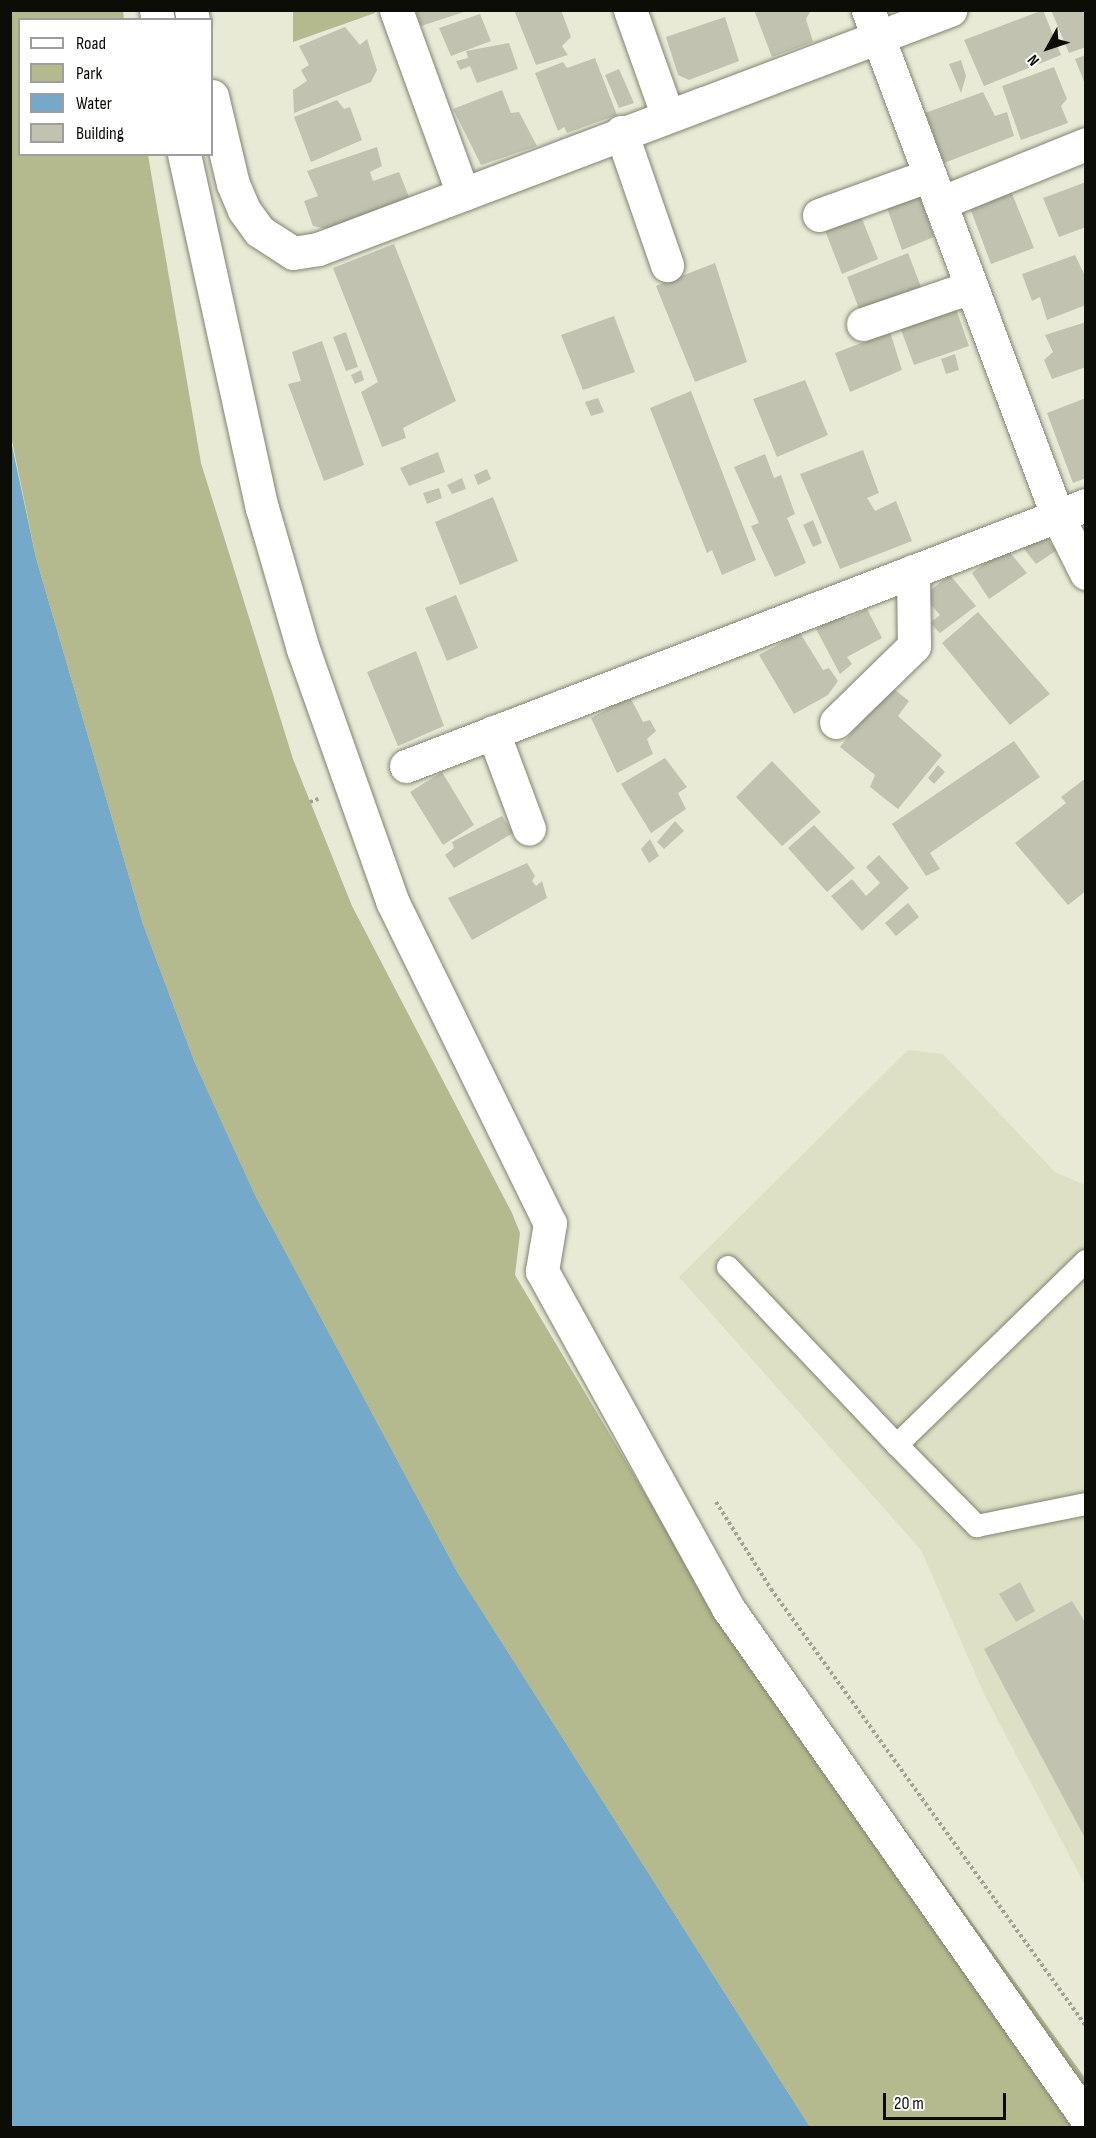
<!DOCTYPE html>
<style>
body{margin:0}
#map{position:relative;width:1096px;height:2138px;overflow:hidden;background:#e8ead6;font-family:"Sofia Sans Condensed",sans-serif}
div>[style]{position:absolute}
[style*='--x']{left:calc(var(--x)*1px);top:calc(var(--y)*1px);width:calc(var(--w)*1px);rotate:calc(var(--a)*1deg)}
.built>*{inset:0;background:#dde0c4}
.green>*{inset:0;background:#b5b98e}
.water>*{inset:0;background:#74a9ca}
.building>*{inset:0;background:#c1c3b0}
.path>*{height:4px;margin-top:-2px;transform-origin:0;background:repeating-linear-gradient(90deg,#a2a394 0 3px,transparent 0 6px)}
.roads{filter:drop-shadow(0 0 2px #818370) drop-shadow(0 0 2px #818370)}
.lane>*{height:22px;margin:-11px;padding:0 11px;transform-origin:11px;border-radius:11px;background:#fff}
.street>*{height:33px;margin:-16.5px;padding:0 16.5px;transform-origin:16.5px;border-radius:16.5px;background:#fff}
span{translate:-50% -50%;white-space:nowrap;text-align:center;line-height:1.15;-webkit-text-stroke:5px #fff;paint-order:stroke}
.frame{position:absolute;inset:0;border:12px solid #0d0d07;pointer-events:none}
.legend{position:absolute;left:18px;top:18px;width:195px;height:138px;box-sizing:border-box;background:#fff;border:2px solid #9e9e9c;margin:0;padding:8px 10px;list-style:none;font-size:18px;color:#0d0d07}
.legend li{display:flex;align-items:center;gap:12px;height:30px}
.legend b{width:30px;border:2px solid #9e9e9c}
.north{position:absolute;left:1018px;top:18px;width:60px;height:60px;-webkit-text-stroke:4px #fff;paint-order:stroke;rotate:230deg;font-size:16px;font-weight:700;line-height:24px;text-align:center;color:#0d0d07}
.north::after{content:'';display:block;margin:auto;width:21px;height:27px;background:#0d0d07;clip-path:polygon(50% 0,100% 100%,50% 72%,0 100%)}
.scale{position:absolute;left:883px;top:2093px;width:123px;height:27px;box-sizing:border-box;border:3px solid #0d0d07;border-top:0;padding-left:8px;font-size:18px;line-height:21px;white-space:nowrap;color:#0d0d07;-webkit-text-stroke:4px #fff;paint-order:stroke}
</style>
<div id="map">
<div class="built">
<div style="clip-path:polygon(908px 1050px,943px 1054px,1055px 1172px,1085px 1185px,1085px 1885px,985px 1696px,921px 1550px,679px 1277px)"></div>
</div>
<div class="green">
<div style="clip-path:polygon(10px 11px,123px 11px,124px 19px,20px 20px,20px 154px,148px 155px,201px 463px,293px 759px,352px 906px,512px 1213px,520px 1233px,515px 1275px,731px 1638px,754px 1622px,1085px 2078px,1085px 2127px,810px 2127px,459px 1575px,255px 1195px,195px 1063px,143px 924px,36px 558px,11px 436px)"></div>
<div style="clip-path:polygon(375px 11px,375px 13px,293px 42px,293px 11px)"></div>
</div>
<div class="water">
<div style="clip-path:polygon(10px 436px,36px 558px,143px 924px,195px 1063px,255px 1195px,459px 1575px,810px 2127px,11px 2127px)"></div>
</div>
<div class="building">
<div style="clip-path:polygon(415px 10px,467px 10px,467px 11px,421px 26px)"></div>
<div style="clip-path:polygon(514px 10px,561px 10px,571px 37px,562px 46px,568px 55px,536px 65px)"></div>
<div style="clip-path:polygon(754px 10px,811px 10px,806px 19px,813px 42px,772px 57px)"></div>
<div style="clip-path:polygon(1043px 10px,1061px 55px,984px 86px,964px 40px)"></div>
<div style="clip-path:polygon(1051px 10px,1086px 10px,1086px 47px,1069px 53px)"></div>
<div style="clip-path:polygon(480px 14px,491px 41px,451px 56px,439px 28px)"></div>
<div style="clip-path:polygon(725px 17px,739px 61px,689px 80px,678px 75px,666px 37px)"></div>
<div style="clip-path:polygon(345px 27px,360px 45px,367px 39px,377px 70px,371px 82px,294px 113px,293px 90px,307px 81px,301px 70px,309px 65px,299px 46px)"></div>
<div style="clip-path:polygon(509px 43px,518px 69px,477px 83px,470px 66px,460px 70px,456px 61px,468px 58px,466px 51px)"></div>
<div style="clip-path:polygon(1086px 55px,1086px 84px,1085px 84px,1075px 59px)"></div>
<div style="clip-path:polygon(595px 58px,617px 115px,567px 133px,564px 127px,558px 131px,535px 73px,563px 62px,567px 68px)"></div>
<div style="clip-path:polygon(961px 60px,966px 76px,961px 93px,949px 64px)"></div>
<div style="clip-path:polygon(1054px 67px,1067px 99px,1061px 106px,1068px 123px,1021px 140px,1002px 86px)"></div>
<div style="clip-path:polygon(619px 69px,634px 103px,619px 108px,605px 75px)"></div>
<div style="clip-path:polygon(502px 90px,511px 113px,519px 112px,537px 146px,481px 165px,453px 109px)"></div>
<div style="clip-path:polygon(983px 92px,995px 116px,1007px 112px,1014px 136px,944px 163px,925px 113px)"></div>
<div style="clip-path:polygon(337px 100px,344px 109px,350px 107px,362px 140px,311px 162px,294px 117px)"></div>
<div style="clip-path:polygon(377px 147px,382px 166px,370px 172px,373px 181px,399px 172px,409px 197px,327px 229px,313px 226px,304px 201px,318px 196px,307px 171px)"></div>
<div style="clip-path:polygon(1086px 182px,1086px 227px,1059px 237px,1043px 198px)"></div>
<div style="clip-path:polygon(1011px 191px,1034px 248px,991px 264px,970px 208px)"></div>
<div style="clip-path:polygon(918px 192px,934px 237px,902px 250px,886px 205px)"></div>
<div style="clip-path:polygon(860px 214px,878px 259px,842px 274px,824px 228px)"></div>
<div style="clip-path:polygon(394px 244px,456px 401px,403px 428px,406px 438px,382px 447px,361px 392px,378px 382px,333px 268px)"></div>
<div style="clip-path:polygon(908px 253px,921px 287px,859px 309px,847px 277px)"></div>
<div style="clip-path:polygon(1075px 255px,1086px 278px,1086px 305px,1047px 320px,1040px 297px,1032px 301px,1022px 274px)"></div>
<div style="clip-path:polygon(715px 263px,747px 362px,695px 382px,656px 286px)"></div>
<div style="clip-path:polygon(955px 306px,969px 346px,914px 365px,900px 327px)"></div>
<div style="clip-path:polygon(614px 316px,635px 372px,583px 390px,561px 335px)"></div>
<div style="clip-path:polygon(1086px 322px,1086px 367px,1052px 379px,1044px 360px,1053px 352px,1045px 335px)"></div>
<div style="clip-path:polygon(346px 332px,358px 367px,346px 371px,333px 337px)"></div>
<div style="clip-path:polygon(890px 332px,902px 370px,850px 392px,835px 353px)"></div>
<div style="clip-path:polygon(322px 341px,364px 465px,324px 481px,288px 384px,301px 381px,292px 352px)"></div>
<div style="clip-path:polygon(955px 354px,959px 370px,946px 374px,941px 359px)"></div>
<div style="clip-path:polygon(361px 370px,364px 380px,355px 384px,351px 375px)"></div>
<div style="clip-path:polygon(805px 380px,828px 435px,777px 457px,753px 399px)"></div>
<div style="clip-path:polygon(691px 391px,756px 560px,722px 575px,712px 550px,707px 553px,650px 408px)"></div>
<div style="clip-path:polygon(598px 398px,604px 412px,591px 416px,585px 402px)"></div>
<div style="clip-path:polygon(1086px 398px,1086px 478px,1073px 483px,1047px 413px)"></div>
<div style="clip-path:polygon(863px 450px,879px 493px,867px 498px,875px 511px,896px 501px,912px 541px,840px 569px,800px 474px)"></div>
<div style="clip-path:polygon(438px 452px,445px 472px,409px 486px,400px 468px)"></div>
<div style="clip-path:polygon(765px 454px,774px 478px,781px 475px,795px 514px,787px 518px,806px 563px,775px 577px,751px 526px,759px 523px,734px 467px)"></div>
<div style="clip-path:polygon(487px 469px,491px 479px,478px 485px,474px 475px)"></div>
<div style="clip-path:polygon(462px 478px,466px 489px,452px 494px,447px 485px)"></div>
<div style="clip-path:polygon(439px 488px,442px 498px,427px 504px,423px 493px)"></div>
<div style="clip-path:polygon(493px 497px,518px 561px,460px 585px,435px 522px)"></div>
<div style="clip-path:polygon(813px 520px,822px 543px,813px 547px,803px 525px)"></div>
<div style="clip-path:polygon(1044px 536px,1057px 550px,1036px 564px,1020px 544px)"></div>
<div style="clip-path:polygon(1005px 547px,1027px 573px,989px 599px,972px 573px)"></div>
<div style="clip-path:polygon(950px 575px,976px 606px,940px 633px,930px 623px,940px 615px,923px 596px)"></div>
<div style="clip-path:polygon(456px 595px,478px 648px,447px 661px,425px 608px)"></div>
<div style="clip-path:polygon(867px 609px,882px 638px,847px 657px,852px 664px,840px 674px,816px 629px,843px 614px,846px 619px)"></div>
<div style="clip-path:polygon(978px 612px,1050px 694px,1010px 725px,942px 643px)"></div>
<div style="clip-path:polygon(800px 633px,823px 670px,829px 668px,838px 681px,828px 695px,794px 714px,759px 655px)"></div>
<div style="clip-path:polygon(416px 651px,444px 726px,398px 746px,367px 672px)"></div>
<div style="clip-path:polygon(890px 686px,909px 701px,898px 716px,942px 755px,898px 809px,870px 787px,875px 775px,840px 747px)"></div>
<div style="clip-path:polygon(630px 697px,643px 722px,650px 720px,656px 731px,647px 739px,653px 754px,617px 773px,591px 718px)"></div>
<div style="clip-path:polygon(1014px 741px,1040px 777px,930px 853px,940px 869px,926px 876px,892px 824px)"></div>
<div style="clip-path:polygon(665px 758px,687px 787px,678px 793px,686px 809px,651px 833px,621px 784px)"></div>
<div style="clip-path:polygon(772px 761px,821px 812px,782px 846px,736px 797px)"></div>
<div style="clip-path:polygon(938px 765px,945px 772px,934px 784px,928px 778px)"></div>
<div style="clip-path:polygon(442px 772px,474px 825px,443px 845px,410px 792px)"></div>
<div style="clip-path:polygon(1086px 778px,1086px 891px,1068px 905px,1015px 843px,1066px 803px,1061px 797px)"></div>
<div style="clip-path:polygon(502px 816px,513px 833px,454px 868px,445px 855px,454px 848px,452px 842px)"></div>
<div style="clip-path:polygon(675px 821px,684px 831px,664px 849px,657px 842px)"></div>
<div style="clip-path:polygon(814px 825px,855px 868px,827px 892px,788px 848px)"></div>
<div style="clip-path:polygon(650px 839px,659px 856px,649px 863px,641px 849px)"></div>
<div style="clip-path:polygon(879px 855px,909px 888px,862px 931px,831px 896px,852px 879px,866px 896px,880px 883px,866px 867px)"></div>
<div style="clip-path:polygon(527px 863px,535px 876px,532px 881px,536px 886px,542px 881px,547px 898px,472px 940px,448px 898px)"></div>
<div style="clip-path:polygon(908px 903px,919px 917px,896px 936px,885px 923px)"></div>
<div style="clip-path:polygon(1020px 1582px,1035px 1611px,1016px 1622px,999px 1594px)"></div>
<div style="clip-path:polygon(1072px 1601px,1086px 1624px,1086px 1840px,984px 1649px)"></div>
</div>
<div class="path">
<div style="--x:310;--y:802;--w:9;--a:-21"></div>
<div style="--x:716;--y:1502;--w:103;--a:57.7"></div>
<div style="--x:771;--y:1589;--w:539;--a:54.22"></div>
</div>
<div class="roads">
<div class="lane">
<div style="--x:1086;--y:1261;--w:264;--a:135.8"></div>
<div style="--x:897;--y:1445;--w:114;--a:45.4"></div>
<div style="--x:977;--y:1526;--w:111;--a:-11.4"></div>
<div style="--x:728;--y:1267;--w:245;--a:46.5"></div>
</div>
<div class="street">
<div style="--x:156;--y:10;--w:10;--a:79"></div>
<div style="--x:191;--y:10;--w:10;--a:79"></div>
<div style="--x:396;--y:10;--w:196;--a:70"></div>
<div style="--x:630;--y:10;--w:110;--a:70.4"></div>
<div style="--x:868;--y:10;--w:539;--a:69.48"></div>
<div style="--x:1057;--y:515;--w:65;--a:63.4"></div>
<div style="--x:212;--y:96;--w:90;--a:76.6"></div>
<div style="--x:233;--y:184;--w:28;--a:67"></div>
<div style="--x:244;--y:210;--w:26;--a:54"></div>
<div style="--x:259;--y:231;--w:40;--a:32.9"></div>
<div style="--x:293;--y:253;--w:25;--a:-9"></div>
<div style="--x:318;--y:249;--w:676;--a:-20.71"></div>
<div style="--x:621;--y:132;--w:141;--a:70.9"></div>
<div style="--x:184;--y:154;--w:362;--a:77.6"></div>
<div style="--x:262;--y:508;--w:147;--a:73.8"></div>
<div style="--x:303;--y:649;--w:267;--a:70.5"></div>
<div style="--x:392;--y:901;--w:359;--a:63.9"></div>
<div style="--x:550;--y:1223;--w:49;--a:99.5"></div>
<div style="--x:542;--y:1271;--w:385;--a:61.1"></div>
<div style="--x:728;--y:1608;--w:623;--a:54.93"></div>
<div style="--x:940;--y:203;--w:157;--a:-22"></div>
<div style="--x:819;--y:215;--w:118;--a:-19.8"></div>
<div style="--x:863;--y:324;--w:114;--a:-18.9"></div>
<div style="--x:836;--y:722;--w:109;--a:-44.3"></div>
<div style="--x:914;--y:646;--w:75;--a:-90.8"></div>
<div style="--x:493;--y:732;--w:103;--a:69.6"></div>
<div style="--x:406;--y:766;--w:728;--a:-21"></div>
</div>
</div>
<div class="frame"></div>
<ul class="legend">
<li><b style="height:8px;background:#fff"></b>Road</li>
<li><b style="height:16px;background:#b5b98e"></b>Park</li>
<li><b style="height:16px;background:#74a9ca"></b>Water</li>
<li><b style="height:16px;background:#c1c3b0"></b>Building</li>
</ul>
<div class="north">N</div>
<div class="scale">20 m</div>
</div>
